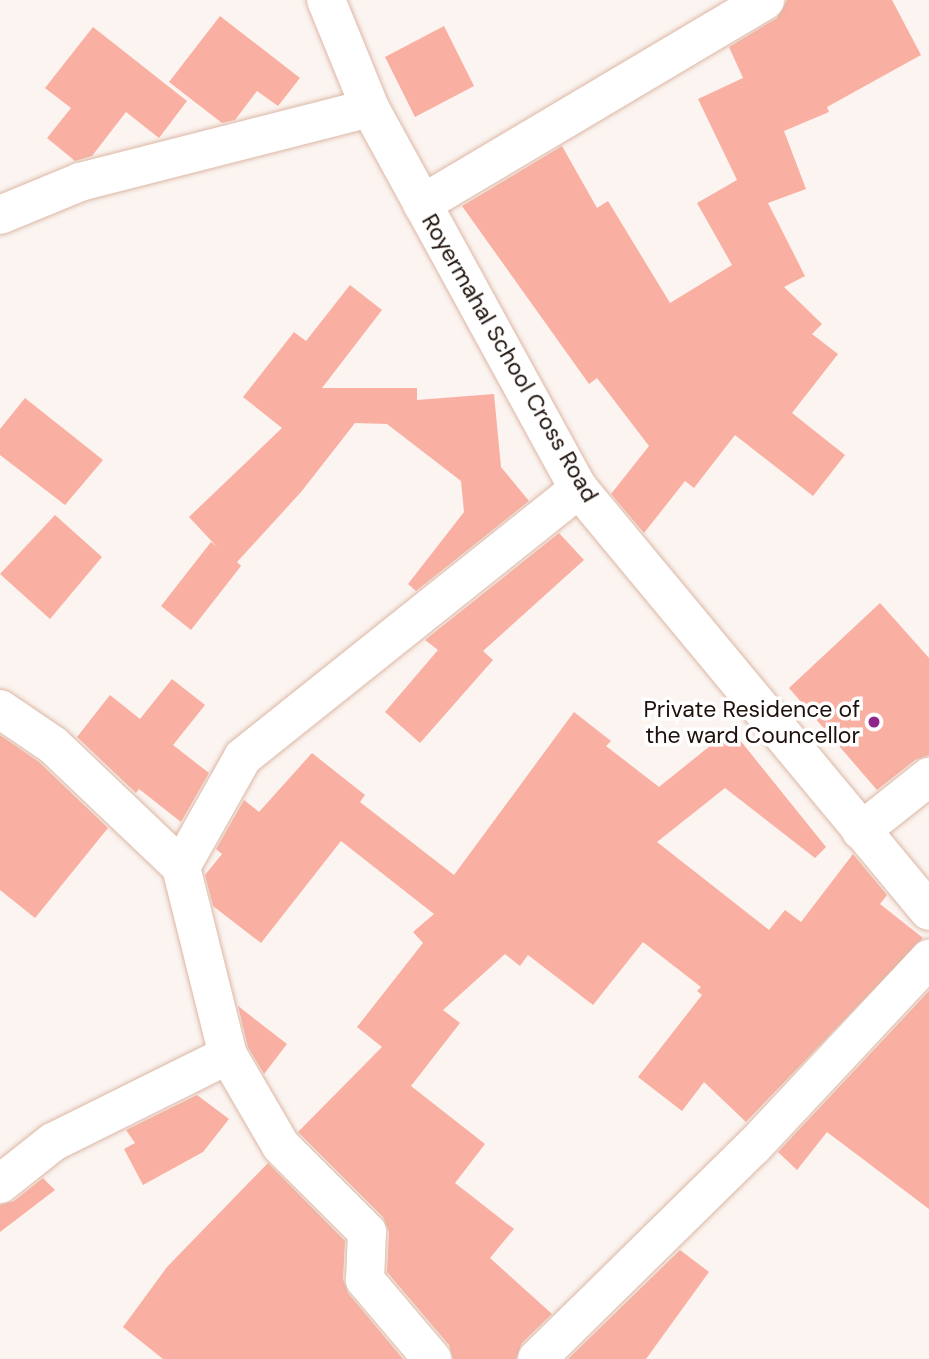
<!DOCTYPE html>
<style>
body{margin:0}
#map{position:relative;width:929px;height:1359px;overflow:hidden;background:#fbf4f0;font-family:"DM Sans",sans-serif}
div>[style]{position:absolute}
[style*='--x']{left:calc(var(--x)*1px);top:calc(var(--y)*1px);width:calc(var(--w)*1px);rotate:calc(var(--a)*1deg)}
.building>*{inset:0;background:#f9b0a2}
.roads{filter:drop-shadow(0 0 2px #dcb7a5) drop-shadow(0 0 2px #dcb7a5)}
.minor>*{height:38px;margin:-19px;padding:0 19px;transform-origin:19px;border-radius:19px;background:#fff}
.dots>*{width:19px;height:19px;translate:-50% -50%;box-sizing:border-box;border:4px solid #fff;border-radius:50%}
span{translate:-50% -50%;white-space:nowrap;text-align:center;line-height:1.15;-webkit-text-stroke:7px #fff;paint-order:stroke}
.street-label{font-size:23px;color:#1e110b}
.poi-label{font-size:23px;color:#1e110b}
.right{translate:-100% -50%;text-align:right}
</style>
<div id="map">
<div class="building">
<div style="clip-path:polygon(787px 0,892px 0,921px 55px,827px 107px,829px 112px,784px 131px,806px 189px,768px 203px,805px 276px,784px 287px,822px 324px,812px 334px,838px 354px,792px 413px,845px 455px,813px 496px,735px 435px,694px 488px,685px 481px,644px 533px,611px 494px,649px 446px,597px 378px,589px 384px,462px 206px,562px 146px,597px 208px,608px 201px,670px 303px,732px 265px,697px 203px,737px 180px,698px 99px,743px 78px,729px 47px,777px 18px)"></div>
<div style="clip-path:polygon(220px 16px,300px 78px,278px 106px,257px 91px,235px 120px,222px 123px,169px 82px)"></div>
<div style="clip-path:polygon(444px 26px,474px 86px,415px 117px,385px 57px)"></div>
<div style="clip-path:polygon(93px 27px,187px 101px,159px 138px,126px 112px,92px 156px,75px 161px,47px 138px,71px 108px,45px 88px)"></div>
<div style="clip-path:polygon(350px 285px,382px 310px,322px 388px,417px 388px,417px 400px,494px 394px,501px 467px,529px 501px,416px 591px,408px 584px,464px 512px,461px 481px,387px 424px,355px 423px,301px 492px,237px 562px,241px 566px,191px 630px,161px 606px,211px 542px,217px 547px,189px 517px,282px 428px,243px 397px,294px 332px,306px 341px)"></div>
<div style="clip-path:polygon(25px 398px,103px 460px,65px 505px,0 455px,0 429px)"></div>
<div style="clip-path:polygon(55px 515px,102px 557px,50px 619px,0 574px)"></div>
<div style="clip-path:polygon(559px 533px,584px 560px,483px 651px,493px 660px,420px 743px,385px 712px,438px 650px,425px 640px)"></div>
<div style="clip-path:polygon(880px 603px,929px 658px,929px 755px,915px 760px,877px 790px,789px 688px)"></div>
<div style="clip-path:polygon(172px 679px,205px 705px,173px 745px,209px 773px,181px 822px,139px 789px,136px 793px,77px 737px,110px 695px,140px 719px)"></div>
<div style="clip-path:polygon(574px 712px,611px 741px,606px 746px,659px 787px,731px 729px,826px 847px,815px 858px,725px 788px,657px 842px,769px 930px,785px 910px,801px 922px,853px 854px,887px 895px,880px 904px,923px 938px,746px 1122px,704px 1082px,682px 1111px,638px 1077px,702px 995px,697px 991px,701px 987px,643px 942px,593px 1005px,528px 955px,520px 966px,505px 954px,443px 1010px,460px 1023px,411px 1086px,485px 1144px,455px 1183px,514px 1229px,490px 1258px,552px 1314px,522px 1343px,516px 1359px,453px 1359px,449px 1345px,387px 1272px,389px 1232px,383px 1217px,298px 1132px,382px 1047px,357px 1027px,423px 943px,413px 932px,434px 914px,341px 841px,261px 943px,213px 906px,205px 875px,222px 854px,216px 849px,244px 800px,259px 812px,312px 753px,365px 795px,360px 802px,454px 875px)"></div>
<div style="clip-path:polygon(0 735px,39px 762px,108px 828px,35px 918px,0 890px)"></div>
<div style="clip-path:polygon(929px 991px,929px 1209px,827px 1132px,797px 1170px,778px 1152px)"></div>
<div style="clip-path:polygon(238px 1006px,287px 1044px,264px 1074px,248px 1047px)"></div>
<div style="clip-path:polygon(197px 1095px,229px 1119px,203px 1152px,143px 1185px,124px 1149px,135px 1143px,126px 1130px)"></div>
<div style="clip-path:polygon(268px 1163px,345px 1241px,343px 1279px,348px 1293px,403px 1359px,163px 1359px,123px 1327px,167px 1267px)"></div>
<div style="clip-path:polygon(43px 1178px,55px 1190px,0 1232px,0 1205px,14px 1201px)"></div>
<div style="clip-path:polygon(680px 1250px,709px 1272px,646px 1359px,568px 1359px)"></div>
</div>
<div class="roads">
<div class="minor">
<div style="--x:326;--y:0;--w:117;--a:67.8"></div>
<div style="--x:370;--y:108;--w:435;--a:61.3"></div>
<div style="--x:579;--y:489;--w:548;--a:50.33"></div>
<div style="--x:422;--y:204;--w:399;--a:-30.7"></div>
<div style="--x:0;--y:215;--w:87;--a:-22.4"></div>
<div style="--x:80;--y:182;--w:299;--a:-14.3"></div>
<div style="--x:0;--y:709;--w:64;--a:34.2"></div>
<div style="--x:53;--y:745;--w:177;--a:43.6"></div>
<div style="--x:181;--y:867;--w:126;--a:-60.6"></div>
<div style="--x:243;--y:757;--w:430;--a:-38.6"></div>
<div style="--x:861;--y:831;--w:87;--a:-38.5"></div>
<div style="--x:181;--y:867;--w:194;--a:76"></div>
<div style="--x:228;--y:1055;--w:105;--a:59.8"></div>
<div style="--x:281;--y:1146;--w:122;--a:45"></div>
<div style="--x:367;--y:1232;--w:48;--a:92.4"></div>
<div style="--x:365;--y:1280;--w:104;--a:49.7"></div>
<div style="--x:0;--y:1184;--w:68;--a:-38.4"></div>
<div style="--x:53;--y:1142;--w:195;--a:-26.4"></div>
<div style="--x:537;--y:1359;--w:303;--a:-44.5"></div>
<div style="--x:753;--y:1147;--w:258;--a:-46.9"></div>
</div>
</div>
<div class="dots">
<div style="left:874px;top:722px;background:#91268a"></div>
</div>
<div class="street-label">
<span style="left:510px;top:358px;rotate:60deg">Royermahal School Cross Road</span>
</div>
<div class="poi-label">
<span class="right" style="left:860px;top:722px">Private Residence of<br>the ward Councellor</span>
</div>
</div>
